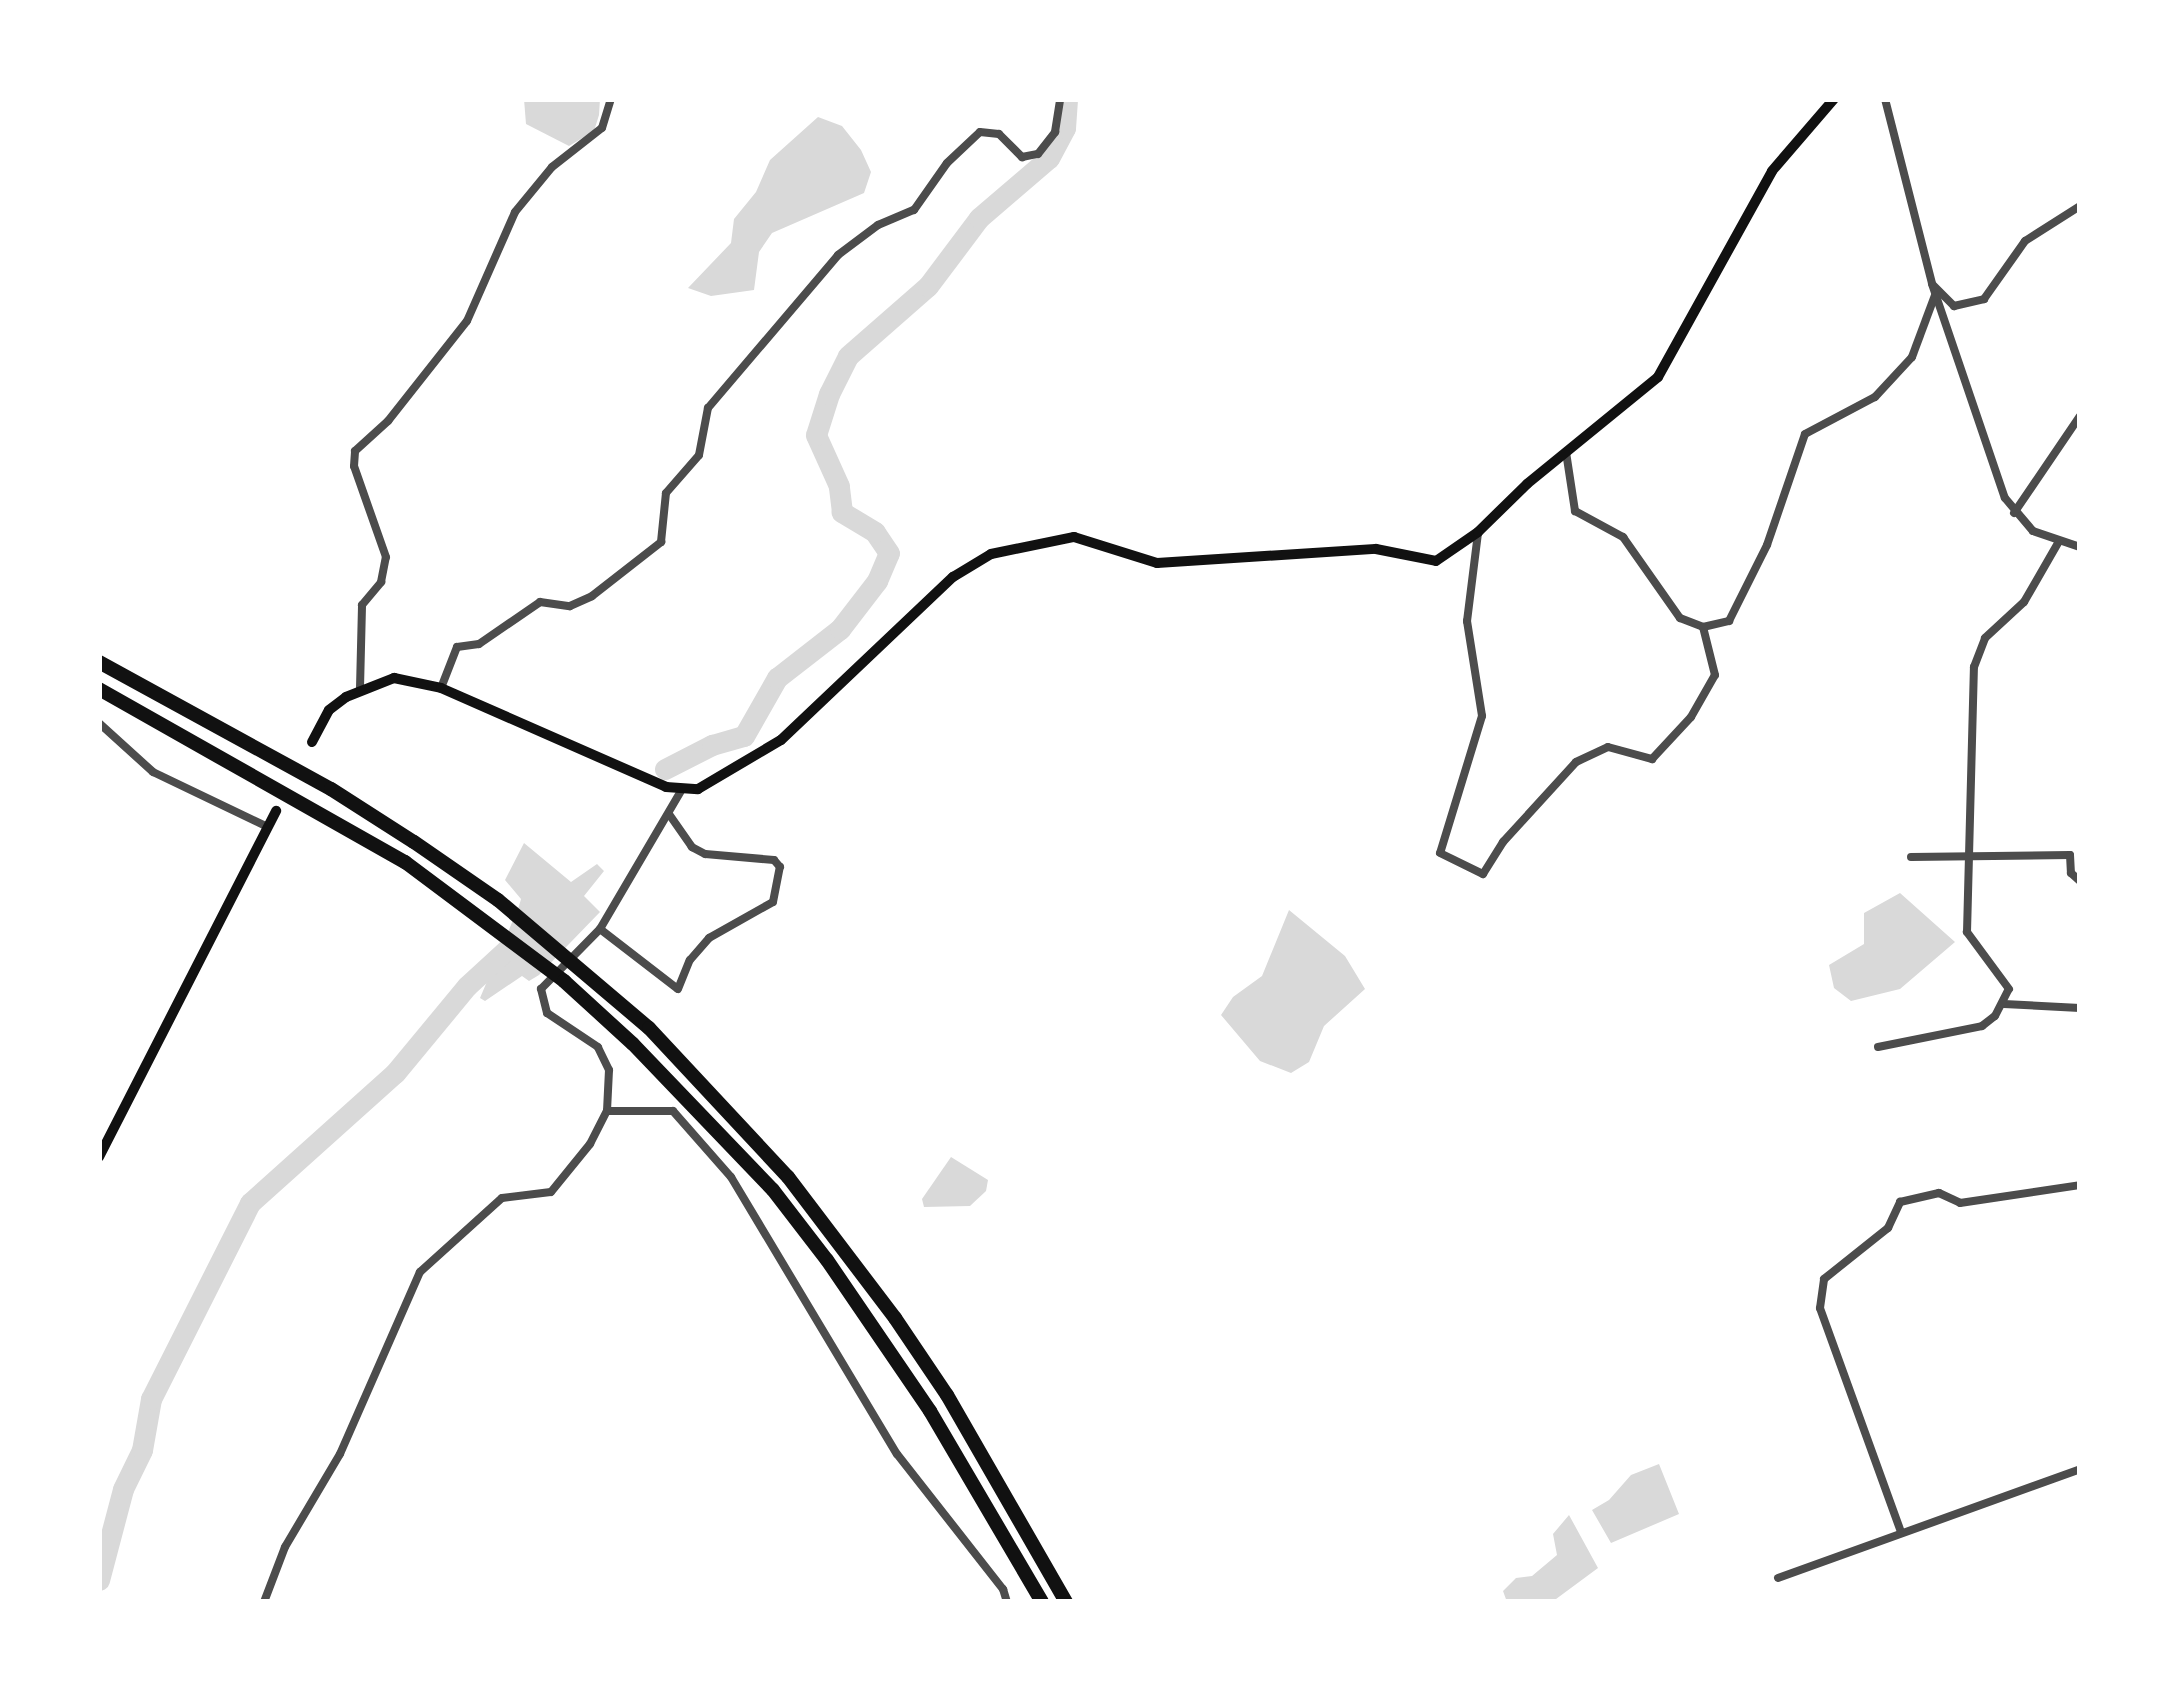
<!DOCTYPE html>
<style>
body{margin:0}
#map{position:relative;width:2179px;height:1701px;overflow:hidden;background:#fff;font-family:"PT Sans Narrow",sans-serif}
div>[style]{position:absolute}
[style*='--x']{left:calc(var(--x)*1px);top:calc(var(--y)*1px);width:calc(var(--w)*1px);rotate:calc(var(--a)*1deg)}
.water>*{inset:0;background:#d9d9d9}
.river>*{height:21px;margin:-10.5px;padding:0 10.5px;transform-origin:10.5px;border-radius:10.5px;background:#d9d9d9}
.minor>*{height:8px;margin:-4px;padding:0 4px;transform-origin:4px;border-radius:4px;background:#4c4c4c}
.secondary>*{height:10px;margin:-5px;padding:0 5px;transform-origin:5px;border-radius:5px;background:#111}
.motorway>*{height:14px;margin:-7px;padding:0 7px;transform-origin:7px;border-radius:7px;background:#111}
span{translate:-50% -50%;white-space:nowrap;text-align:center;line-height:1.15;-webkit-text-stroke:12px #fff;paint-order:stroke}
.frame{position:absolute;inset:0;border:102px solid #fff;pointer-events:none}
</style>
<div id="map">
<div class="water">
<div style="clip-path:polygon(524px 99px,600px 99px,599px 115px,594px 131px,569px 146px,526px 124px)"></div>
<div style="clip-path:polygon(818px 117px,842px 126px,861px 150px,871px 172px,864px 193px,772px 233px,759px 252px,754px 290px,711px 296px,688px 288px,731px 243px,734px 219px,756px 192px,770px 160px)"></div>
<div style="clip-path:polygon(524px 843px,571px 882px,597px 864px,604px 871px,584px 896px,600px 912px,539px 975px,529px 981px,522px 976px,485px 1001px,480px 998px,519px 906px,521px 899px,505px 880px)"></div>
<div style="clip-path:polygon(1900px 893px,1955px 942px,1900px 989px,1851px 1001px,1834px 988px,1829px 965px,1864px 944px,1864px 913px)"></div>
<div style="clip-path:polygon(1289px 910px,1345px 956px,1365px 989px,1324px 1026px,1309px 1062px,1291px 1073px,1260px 1061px,1221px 1015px,1233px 997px,1262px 976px)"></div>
<div style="clip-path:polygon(951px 1157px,988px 1180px,986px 1191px,970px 1206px,924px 1207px,922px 1199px)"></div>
<div style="clip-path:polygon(1659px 1464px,1679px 1514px,1611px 1543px,1592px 1510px,1609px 1500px,1631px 1475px)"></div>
<div style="clip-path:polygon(1569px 1515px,1598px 1568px,1552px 1602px,1507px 1602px,1503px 1591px,1516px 1578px,1532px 1576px,1557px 1555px,1553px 1534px)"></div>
</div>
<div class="river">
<div style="--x:665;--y:769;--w:53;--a:-27.1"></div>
<div style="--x:712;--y:745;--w:33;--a:-16"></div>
<div style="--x:744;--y:736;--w:67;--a:-60.4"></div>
<div style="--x:777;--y:678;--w:80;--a:-37.9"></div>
<div style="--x:840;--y:629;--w:61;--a:-52.4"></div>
<div style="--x:877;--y:581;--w:30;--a:-67"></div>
<div style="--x:889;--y:553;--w:25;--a:-124"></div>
<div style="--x:875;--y:532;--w:39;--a:-149"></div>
<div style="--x:842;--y:512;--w:26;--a:-97"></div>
<div style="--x:839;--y:486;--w:56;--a:-114.3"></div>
<div style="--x:816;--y:435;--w:43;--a:-72.4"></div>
<div style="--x:829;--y:394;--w:42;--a:-63.4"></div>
<div style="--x:848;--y:356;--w:106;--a:-41.2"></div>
<div style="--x:928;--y:286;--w:85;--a:-53.1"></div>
<div style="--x:979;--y:218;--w:92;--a:-40.6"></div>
<div style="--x:1049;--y:158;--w:34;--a:-62"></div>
<div style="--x:1065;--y:128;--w:29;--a:-86"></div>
<div style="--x:99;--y:1580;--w:94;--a:-75.2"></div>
<div style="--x:123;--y:1489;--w:43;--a:-64"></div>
<div style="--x:142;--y:1450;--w:52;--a:-80"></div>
<div style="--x:151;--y:1399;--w:220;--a:-63.2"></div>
<div style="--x:250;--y:1203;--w:195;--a:-41.9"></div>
<div style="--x:395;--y:1073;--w:113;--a:-50.4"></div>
<div style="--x:467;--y:986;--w:68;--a:-42.6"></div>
</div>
<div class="minor">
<div style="--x:1885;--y:99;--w:191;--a:75.7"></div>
<div style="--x:1932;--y:284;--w:226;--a:71.2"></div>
<div style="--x:2005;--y:498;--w:43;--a:49.7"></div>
<div style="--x:2033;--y:531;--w:50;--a:18.8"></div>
<div style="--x:1933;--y:285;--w:30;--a:45"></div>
<div style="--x:1954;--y:306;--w:31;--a:-13"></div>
<div style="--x:1984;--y:299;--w:71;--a:-54.7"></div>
<div style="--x:2025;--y:241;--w:65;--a:-32.5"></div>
<div style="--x:1566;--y:452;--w:60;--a:81.3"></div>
<div style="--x:1575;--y:511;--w:55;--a:28.4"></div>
<div style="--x:1623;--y:537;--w:99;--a:54.9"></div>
<div style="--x:1680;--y:618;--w:25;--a:21"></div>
<div style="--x:1703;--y:627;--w:27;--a:-13"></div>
<div style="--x:1729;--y:621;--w:85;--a:-63.4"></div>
<div style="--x:1767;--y:545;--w:117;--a:-71.1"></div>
<div style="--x:1805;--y:434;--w:79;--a:-27.9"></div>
<div style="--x:1875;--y:397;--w:54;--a:-47.2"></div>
<div style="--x:1912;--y:357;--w:66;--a:-69.6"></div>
<div style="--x:2014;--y:513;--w:117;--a:-55.8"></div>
<div style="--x:1478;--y:533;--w:89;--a:97.1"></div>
<div style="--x:1467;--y:621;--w:96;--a:81"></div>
<div style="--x:1482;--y:716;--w:143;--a:107"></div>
<div style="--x:1440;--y:853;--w:48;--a:26"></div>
<div style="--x:1483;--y:874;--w:38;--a:-58"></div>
<div style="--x:1503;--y:842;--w:108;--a:-47.6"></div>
<div style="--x:1576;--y:762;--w:35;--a:-25"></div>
<div style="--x:1608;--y:747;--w:46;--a:15.3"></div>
<div style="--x:1652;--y:759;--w:57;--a:-47.1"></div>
<div style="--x:1691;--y:717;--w:48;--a:-60.3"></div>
<div style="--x:1715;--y:675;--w:49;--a:-104"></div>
<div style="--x:360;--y:688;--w:83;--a:-88.6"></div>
<div style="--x:362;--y:605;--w:30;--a:-50"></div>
<div style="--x:381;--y:582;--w:25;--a:-79"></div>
<div style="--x:386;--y:557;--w:96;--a:-109.4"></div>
<div style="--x:354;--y:466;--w:15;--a:-86"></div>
<div style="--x:355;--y:451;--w:45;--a:-42.3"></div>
<div style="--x:388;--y:421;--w:127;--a:-51.7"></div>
<div style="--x:467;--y:321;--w:119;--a:-66.2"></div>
<div style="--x:515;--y:212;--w:58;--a:-50.6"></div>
<div style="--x:552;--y:167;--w:63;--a:-38"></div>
<div style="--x:602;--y:128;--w:30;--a:-73"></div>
<div style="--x:441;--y:688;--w:44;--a:-68.7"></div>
<div style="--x:457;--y:647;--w:22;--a:-8"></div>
<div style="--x:479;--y:644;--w:74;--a:-34.5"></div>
<div style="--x:540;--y:602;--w:30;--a:8"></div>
<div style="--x:570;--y:606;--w:24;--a:-24"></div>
<div style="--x:592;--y:596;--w:88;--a:-38"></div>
<div style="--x:661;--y:542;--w:49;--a:-84.2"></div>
<div style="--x:666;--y:493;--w:50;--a:-49"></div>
<div style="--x:699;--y:455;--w:48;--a:-79.2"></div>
<div style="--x:708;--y:408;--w:201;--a:-49.6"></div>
<div style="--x:838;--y:255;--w:50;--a:-36.9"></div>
<div style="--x:878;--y:225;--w:39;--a:-23"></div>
<div style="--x:914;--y:210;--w:57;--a:-54.9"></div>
<div style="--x:947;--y:163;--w:45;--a:-43.2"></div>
<div style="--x:980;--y:132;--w:19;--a:6"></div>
<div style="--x:999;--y:134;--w:33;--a:45"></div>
<div style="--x:1022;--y:157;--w:16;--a:-11"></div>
<div style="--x:1038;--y:154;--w:28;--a:-52"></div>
<div style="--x:1055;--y:132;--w:33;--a:-81"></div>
<div style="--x:99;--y:723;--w:73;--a:42.2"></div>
<div style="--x:153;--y:772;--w:127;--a:25.6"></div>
<div style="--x:1911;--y:857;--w:159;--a:-0.7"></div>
<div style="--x:2070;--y:855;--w:18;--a:87"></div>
<div style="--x:2071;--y:873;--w:12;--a:42"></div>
<div style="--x:600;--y:929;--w:98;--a:37.6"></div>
<div style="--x:678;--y:989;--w:31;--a:-68"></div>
<div style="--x:690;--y:960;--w:29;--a:-49"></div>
<div style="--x:709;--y:938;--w:73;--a:-29.4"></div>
<div style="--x:773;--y:902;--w:36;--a:-79"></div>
<div style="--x:780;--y:867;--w:9;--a:-131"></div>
<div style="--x:774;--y:860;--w:69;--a:-175"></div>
<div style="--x:705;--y:854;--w:15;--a:-152"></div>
<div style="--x:692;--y:847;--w:40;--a:-124.9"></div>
<div style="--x:2004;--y:1004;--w:76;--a:3"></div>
<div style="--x:1878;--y:1047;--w:106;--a:-11.4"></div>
<div style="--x:1982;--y:1026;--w:16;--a:-38"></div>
<div style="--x:1995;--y:1016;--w:30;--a:-63"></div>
<div style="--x:2009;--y:989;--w:71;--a:-126.4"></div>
<div style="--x:1967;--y:932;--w:265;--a:-88.5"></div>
<div style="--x:1974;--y:667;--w:31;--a:-69"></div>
<div style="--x:1985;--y:638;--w:53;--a:-42.7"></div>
<div style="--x:2024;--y:602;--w:68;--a:-60"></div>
<div style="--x:607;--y:1111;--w:66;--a:0"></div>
<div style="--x:673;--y:1111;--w:88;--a:48.7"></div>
<div style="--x:731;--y:1177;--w:323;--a:59.1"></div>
<div style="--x:897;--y:1454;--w:172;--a:51.9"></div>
<div style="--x:1003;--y:1589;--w:14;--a:73"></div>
<div style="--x:1901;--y:1532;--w:238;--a:-109.9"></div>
<div style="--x:1820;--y:1308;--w:29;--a:-82"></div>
<div style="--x:1824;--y:1279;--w:82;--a:-38.6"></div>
<div style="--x:1888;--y:1228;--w:29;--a:-65"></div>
<div style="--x:1900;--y:1202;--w:40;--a:-13"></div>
<div style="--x:1939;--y:1193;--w:23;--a:25"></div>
<div style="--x:1960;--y:1203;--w:121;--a:-8.5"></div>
<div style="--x:1778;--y:1578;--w:321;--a:-19.8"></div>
<div style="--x:264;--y:1602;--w:59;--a:-69.1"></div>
<div style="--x:285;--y:1547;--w:108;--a:-59.4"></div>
<div style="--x:340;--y:1454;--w:199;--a:-66.3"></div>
<div style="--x:420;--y:1272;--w:110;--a:-42.1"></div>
<div style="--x:502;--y:1198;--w:49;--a:-7"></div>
<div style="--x:551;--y:1192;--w:62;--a:-50.9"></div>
<div style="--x:590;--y:1144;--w:37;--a:-63"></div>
<div style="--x:607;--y:1111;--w:41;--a:-87.2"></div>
<div style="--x:609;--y:1070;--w:25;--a:-116"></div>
<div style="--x:598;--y:1047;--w:61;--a:-146.3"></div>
<div style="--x:547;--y:1013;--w:25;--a:-104"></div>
<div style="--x:541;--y:989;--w:84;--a:-45.5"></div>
<div style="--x:600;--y:929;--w:160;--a:-59.6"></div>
</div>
<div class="secondary">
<div style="--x:312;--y:742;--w:36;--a:-62"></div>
<div style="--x:329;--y:710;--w:21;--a:-37"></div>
<div style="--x:346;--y:697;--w:52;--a:-21.6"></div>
<div style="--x:394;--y:678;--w:48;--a:12"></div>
<div style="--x:441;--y:688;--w:246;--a:23.7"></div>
<div style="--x:666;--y:787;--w:32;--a:4"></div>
<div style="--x:698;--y:789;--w:96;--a:-30.6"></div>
<div style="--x:781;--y:740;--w:237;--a:-43.5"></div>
<div style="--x:953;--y:577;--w:44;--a:-31.2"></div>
<div style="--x:991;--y:554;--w:85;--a:-11.6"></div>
<div style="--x:1074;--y:537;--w:87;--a:17.4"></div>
<div style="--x:1157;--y:563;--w:219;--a:-3.7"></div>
<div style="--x:1376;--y:549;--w:61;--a:11.3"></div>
<div style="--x:1436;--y:561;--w:51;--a:-34.6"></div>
<div style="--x:1478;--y:532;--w:69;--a:-44.4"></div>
<div style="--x:1527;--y:484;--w:169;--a:-39.2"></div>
<div style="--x:1658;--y:377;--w:235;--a:-61"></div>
<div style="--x:1772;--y:171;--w:95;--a:-49.3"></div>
<div style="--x:99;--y:1157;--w:389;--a:-62.9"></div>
</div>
<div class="motorway">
<div style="--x:99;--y:662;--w:264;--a:28.7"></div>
<div style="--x:331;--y:789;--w:98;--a:32.6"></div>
<div style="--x:414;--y:842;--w:102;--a:34.6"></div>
<div style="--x:498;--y:900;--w:198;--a:40.3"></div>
<div style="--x:649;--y:1028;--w:204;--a:47"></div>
<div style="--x:788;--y:1177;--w:177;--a:52.8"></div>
<div style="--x:895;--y:1318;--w:93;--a:56"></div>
<div style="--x:947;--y:1395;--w:239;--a:60.1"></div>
<div style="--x:99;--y:689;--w:352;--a:29.5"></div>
<div style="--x:405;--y:862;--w:199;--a:36.8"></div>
<div style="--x:564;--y:981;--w:93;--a:42.4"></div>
<div style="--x:633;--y:1044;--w:202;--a:46.2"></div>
<div style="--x:773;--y:1190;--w:88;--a:52.4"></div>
<div style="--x:827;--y:1260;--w:183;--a:55.7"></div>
<div style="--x:930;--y:1411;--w:221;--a:59.6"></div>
</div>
<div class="frame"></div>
</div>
